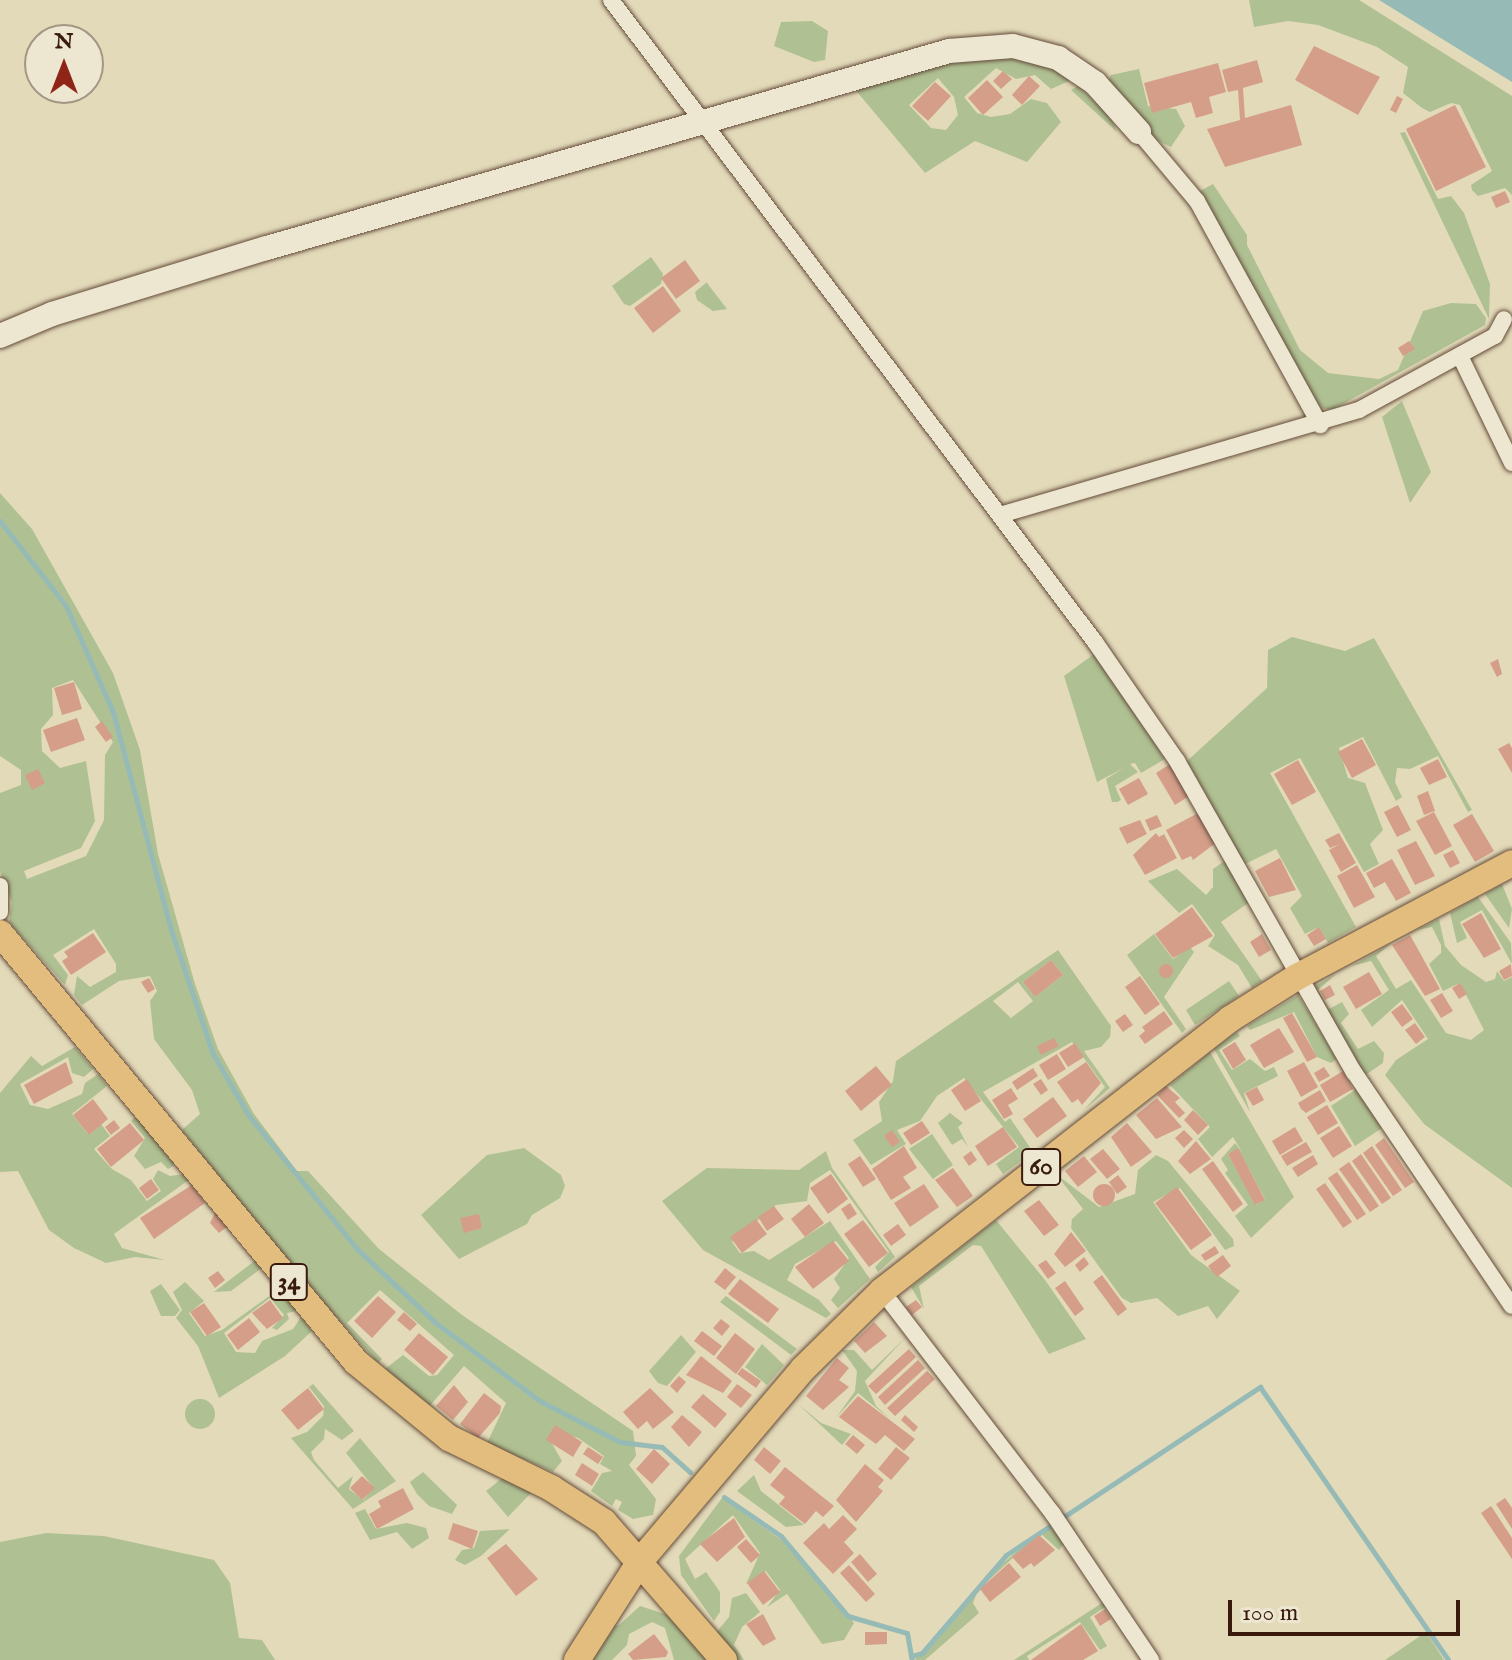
<!DOCTYPE html>
<style>
body{margin:0}
#map{position:relative;width:1512px;height:1660px;overflow:hidden;background:#e3daba;font-family:"IM FELL English",serif}
div>[style]{position:absolute}
[style*='--x']{left:calc(var(--x)*1px);top:calc(var(--y)*1px);width:calc(var(--w)*1px);rotate:calc(var(--a)*1deg)}
.green>*{inset:0;background:#afc193}
.round{border-radius:50%}
.water>*{inset:0;background:#96bab6}
.stream>*{height:5px;margin:-2.5px;padding:0 2.5px;transform-origin:2.5px;border-radius:2.5px;background:#96bab6}
.building>*{inset:0;background:#d49e89}
.roads{filter:drop-shadow(0 0 2px #644b39) drop-shadow(0 0 2px #644b39)}
.street>*{height:16px;margin:-8px;padding:0 8px;transform-origin:8px;border-radius:8px;background:#ede7d2}
.secondary>*{height:24px;margin:-12px;padding:0 12px;transform-origin:12px;border-radius:12px;background:#ede7d2}
.primary>*{height:26px;margin:-13px;padding:0 13px;transform-origin:13px;border-radius:13px;background:#e2bd7d}
span{translate:-50% -50%;white-space:nowrap;text-align:center;line-height:1.15;-webkit-text-stroke:6px #ede7d2;paint-order:stroke}
.shield-label span{padding:2px 6px;background:#ede7d2;border:2px solid;border-radius:6px;-webkit-text-stroke-width:0}
.shield-label{font-size:26px;color:#391b0e;font-weight:700}
.north{position:absolute;left:24px;top:24px;width:80px;height:80px;box-sizing:border-box;background:#ede7d2;border:2px solid #a59584;border-radius:50%;rotate:0deg;font-size:22px;font-weight:700;line-height:32px;text-align:center;color:#391b0e}
.north::after{content:'';display:block;margin:auto;width:28px;height:36px;background:#8f2418;clip-path:polygon(50% 0,100% 100%,50% 72%,0 100%)}
.scale{position:absolute;left:1228px;top:1600px;width:232px;height:36px;box-sizing:border-box;border:4px solid #391b0e;border-top:0;padding-left:10px;font-size:24px;line-height:28px;white-space:nowrap;color:#391b0e;-webkit-text-stroke:6px #ede7d2;paint-order:stroke}
</style>
<div id="map">
<div class="green">
<div style="clip-path:polygon(1249px 0,1359px 0,1512px 96px,1512px 195px,1505px 188px,1478px 196px,1472px 190px,1471px 185px,1492px 171px,1460px 105px,1451px 103px,1430px 112px,1422px 108px,1403px 93px,1408px 67px,1377px 47px,1318px 25px,1288px 21px,1254px 27px)"></div>
<div style="clip-path:polygon(812px 21px,828px 31px,825px 60px,814px 62px,774px 46px,781px 22px)"></div>
<div style="clip-path:polygon(evenodd,1012px 53px,1069px 74px,1069px 81px,1051px 89px,1035px 75px,1016px 79px,996px 68px,964px 97px,977px 113px,991px 117px,1010px 114px,1031px 99px,1047px 103px,1061px 122px,1027px 162px,975px 141px,925px 173px,853px 87px,940px 57px,1012px 53px,938px 78px,954px 97px,958px 115px,946px 130px,931px 128px,909px 105px,938px 78px)"></div>
<div style="clip-path:polygon(1139px 69px,1148px 106px,1176px 109px,1185px 126px,1171px 147px,1150px 137px,1108px 81px,1111px 75px)"></div>
<div style="clip-path:polygon(1078px 86px,1110px 115px,1117px 132px,1071px 90px)"></div>
<div style="clip-path:polygon(1405px 132px,1438px 199px,1451px 196px,1464px 213px,1490px 284px,1489px 319px,1400px 133px)"></div>
<div style="clip-path:polygon(1213px 184px,1247px 235px,1247px 245px,1300px 350px,1328px 373px,1379px 379px,1398px 370px,1423px 311px,1451px 303px,1476px 304px,1486px 318px,1485px 325px,1332px 410px,1318px 407px,1200px 191px)"></div>
<div style="clip-path:polygon(651px 257px,663px 274px,661px 284px,630px 306px,624px 304px,612px 286px)"></div>
<div style="clip-path:polygon(707px 282px,707px 283px,727px 309px,713px 311px,697px 300px,695px 292px)"></div>
<div style="clip-path:polygon(1402px 401px,1431px 472px,1410px 503px,1382px 417px)"></div>
<div style="clip-path:polygon(evenodd,0 493px,32px 529px,113px 673px,140px 750px,158px 854px,195px 984px,218px 1049px,254px 1114px,297px 1171px,308px 1171px,379px 1249px,462px 1315px,633px 1431px,636px 1456px,629px 1465px,656px 1499px,653px 1515px,633px 1519px,618px 1510px,622px 1502px,616px 1499px,612px 1506px,591px 1491px,602px 1473px,612px 1471px,600px 1464px,604px 1456px,578px 1438px,556px 1431px,550px 1440px,562px 1461px,553px 1472px,487px 1443px,506px 1403px,464px 1366px,428px 1408px,385px 1369px,403px 1355px,429px 1376px,437px 1375px,454px 1355px,380px 1290px,347px 1323px,382px 1359px,378px 1363px,292px 1268px,182px 1130px,200px 1114px,192px 1090px,154px 1039px,150px 1001px,157px 991px,150px 976px,119px 981px,82px 1005px,74px 995px,77px 976px,90px 987px,116px 972px,116px 964px,94px 929px,53px 955px,68px 975px,65px 985px,9px 922px,12px 902px,0 872px,0 793px,21px 785px,21px 770px,0 756px,0 493px,73px 680px,113px 742px,105px 755px,104px 820px,86px 856px,27px 879px,24px 871px,81px 848px,95px 821px,86px 761px,60px 768px,42px 751px,41px 729px,53px 715px,52px 688px,73px 680px)"></div>
<div style="clip-path:polygon(1292px 637px,1345px 651px,1374px 638px,1472px 810px,1468px 812px,1438px 756px,1410px 769px,1397px 768px,1395px 782px,1402px 797px,1396px 801px,1363px 737px,1339px 748px,1348px 778px,1365px 783px,1383px 830px,1370px 844px,1379px 864px,1364px 872px,1300px 758px,1270px 773px,1356px 927px,1328px 943px,1319px 927px,1305px 934px,1290px 908px,1302px 896px,1276px 849px,1245px 864px,1187px 761px,1267px 688px,1268px 650px)"></div>
<div style="clip-path:polygon(1094px 654px,1165px 759px,1141px 773px,1135px 763px,1130px 764px,1138px 772px,1115px 786px,1121px 800px,1117px 802px,1112px 802px,1106px 779px,1124px 768px,1097px 782px,1064px 676px)"></div>
<div style="clip-path:polygon(1226px 860px,1251px 901px,1221px 922px,1262px 981px,1252px 988px,1238px 965px,1208px 946px,1215px 935px,1192px 904px,1179px 913px,1148px 881px,1177px 869px,1206px 895px,1213px 887px,1213px 869px)"></div>
<div style="clip-path:polygon(1502px 884px,1512px 909px,1509px 928px,1485px 894px)"></div>
<div style="clip-path:polygon(1478px 897px,1511px 943px,1512px 964px,1482px 910px,1460px 922px,1467px 938px,1457px 943px,1450px 913px)"></div>
<div style="clip-path:polygon(1439px 919px,1445px 946px,1461px 965px,1486px 982px,1495px 979px,1497px 971px,1504px 981px,1512px 977px,1512px 1188px,1424px 1124px,1385px 1075px,1396px 1060px,1428px 1039px,1402px 1000px,1372px 1027px,1361px 1010px,1389px 990px,1371px 961px,1352px 966px,1389px 945px,1376px 956px,1396px 989px,1411px 980px,1446px 1033px,1471px 1040px,1484px 1030px,1460px 983px,1443px 991px,1429px 964px,1441px 953px,1441px 945px,1432px 927px,1417px 930px)"></div>
<div style="clip-path:polygon(1154px 934px,1173px 959px,1190px 947px,1194px 952px,1164px 997px,1186px 1029px,1182px 1033px,1127px 955px)"></div>
<div style="clip-path:polygon(evenodd,1058px 950px,1111px 1026px,1110px 1037px,1101px 1047px,1084px 1051px,1110px 1088px,1084px 1110px,1105px 1087px,1072px 1042px,983px 1092px,1005px 1122px,1010px 1118px,1033px 1152px,1003px 1174px,996px 1164px,1019px 1147px,964px 1078px,937px 1096px,920px 1121px,897px 1130px,906px 1144px,871px 1165px,853px 1140px,882px 1121px,879px 1102px,893px 1081px,896px 1061px,1058px 950px,1051px 960px,1063px 975px,1035px 997px,1023px 982px,1051px 960px,1058px 950px,1018px 982px,1033px 1001px,1011px 1018px,993px 1001px,1018px 982px)"></div>
<div style="clip-path:polygon(1336px 974px,1318px 990px,1329px 1009px,1342px 1002px,1349px 1014px,1341px 1023px,1358px 1049px,1374px 1041px,1384px 1053px,1383px 1063px,1364px 1076px,1312px 988px)"></div>
<div style="clip-path:polygon(1229px 981px,1239px 996px,1195px 1025px,1186px 1010px)"></div>
<div style="clip-path:polygon(1298px 995px,1337px 1059px,1331px 1063px,1317px 1057px,1294px 1012px,1250px 1030px,1247px 1026px)"></div>
<div style="clip-path:polygon(1237px 1032px,1240px 1036px,1219px 1050px,1232px 1070px,1250px 1059px,1265px 1071px,1274px 1067px,1278px 1076px,1244px 1093px,1250px 1112px,1214px 1049px)"></div>
<div style="clip-path:polygon(75px 1047px,93px 1069px,84px 1077px,72px 1073px,68px 1057px,20px 1084px,30px 1105px,48px 1109px,82px 1094px,85px 1083px,98px 1074px,107px 1086px,72px 1114px,88px 1134px,101px 1124px,110px 1136px,94px 1149px,112px 1169px,131px 1180px,147px 1201px,161px 1191px,153px 1179px,158px 1170px,170px 1176px,185px 1174px,190px 1179px,114px 1234px,122px 1248px,165px 1260px,135px 1257px,106px 1263px,74px 1248px,49px 1230px,18px 1171px,0 1172px,0 1093px,31px 1056px,42px 1066px)"></div>
<div style="clip-path:polygon(evenodd,1210px 1052px,1294px 1197px,1251px 1238px,1235px 1216px,1248px 1205px,1225px 1173px,1228px 1170px,1221px 1159px,1235px 1143px,1242px 1152px,1233px 1137px,1212px 1157px,1198px 1139px,1210px 1127px,1170px 1085px,1210px 1052px,1238px 1149px,1265px 1199px,1256px 1205px,1228px 1154px,1238px 1149px)"></div>
<div style="clip-path:polygon(1345px 1069px,1382px 1128px,1355px 1146px,1331px 1106px,1355px 1090px)"></div>
<div style="clip-path:polygon(950px 1113px,963px 1123px,958px 1127px,968px 1147px,962px 1139px,952px 1145px,938px 1123px)"></div>
<div style="clip-path:polygon(135px 1117px,157px 1138px,177px 1164px,168px 1169px,161px 1162px,145px 1169px,134px 1156px,145px 1138px,131px 1121px)"></div>
<div style="clip-path:polygon(932px 1134px,953px 1165px,933px 1179px,909px 1149px)"></div>
<div style="clip-path:polygon(524px 1148px,561px 1175px,565px 1186px,560px 1198px,532px 1215px,527px 1224px,459px 1259px,421px 1215px,487px 1155px)"></div>
<div style="clip-path:polygon(826px 1151px,832px 1168px,895px 1257px,878px 1272px,875px 1267px,889px 1252px,830px 1170px,810px 1183px,807px 1201px,776px 1205px,732px 1242px,740px 1253px,754px 1251px,769px 1260px,830px 1221px,870px 1279px,838px 1308px,831px 1300px,840px 1288px,834px 1279px,849px 1258px,836px 1241px,795px 1264px,787px 1280px,819px 1300px,831px 1314px,826px 1318px,703px 1250px,662px 1201px,707px 1168px,799px 1170px)"></div>
<div style="clip-path:polygon(1156px 1155px,1168px 1161px,1233px 1239px,1234px 1246px,1225px 1250px,1180px 1188px,1153px 1202px,1191px 1255px,1240px 1291px,1217px 1319px,1208px 1306px,1178px 1316px,1157px 1298px,1131px 1303px,1122px 1298px,1071px 1228px,1072px 1219px,1083px 1209px,1056px 1174px,1099px 1207px,1135px 1194px,1138px 1170px)"></div>
<div style="clip-path:polygon(996px 1220px,1045px 1280px,1086px 1339px,1049px 1354px,981px 1246px,973px 1245px,919px 1286px,924px 1309px,911px 1287px)"></div>
<div style="clip-path:polygon(257px 1259px,263px 1267px,231px 1291px,214px 1292px)"></div>
<div style="clip-path:polygon(185px 1282px,204px 1301px,189px 1313px,205px 1336px,222px 1330px,279px 1289px,297px 1311px,287px 1313px,289px 1319px,277px 1330px,272px 1328px,284px 1315px,270px 1298px,224px 1333px,236px 1352px,255px 1353px,262px 1341px,293px 1329px,301px 1317px,312px 1331px,285px 1356px,219px 1398px,198px 1346px,176px 1318px,182px 1310px,173px 1292px)"></div>
<div style="clip-path:polygon(161px 1284px,180px 1310px,175px 1316px,161px 1316px,150px 1291px)"></div>
<div style="clip-path:polygon(726px 1296px,797px 1349px,791px 1355px,720px 1302px)"></div>
<div style="clip-path:polygon(681px 1335px,696px 1352px,667px 1386px,658px 1383px,649px 1371px)"></div>
<div style="clip-path:polygon(907px 1336px,865px 1381px,876px 1406px,891px 1420px,858px 1393px,836px 1418px,855px 1391px,857px 1371px,842px 1350px,854px 1350px,872px 1370px)"></div>
<div style="clip-path:polygon(762px 1344px,784px 1365px,767px 1385px,745px 1367px)"></div>
<div style="clip-path:polygon(313px 1384px,354px 1431px,342px 1440px,325px 1429px,324px 1439px,311px 1452px,314px 1460px,338px 1488px,353px 1476px,349px 1489px,363px 1500px,374px 1488px,346px 1453px,360px 1438px,396px 1481px,353px 1509px,291px 1438px,307px 1432px,323px 1416px,324px 1406px,309px 1387px)"></div>
<div class="round" style="left:185px;top:1399px;width:30px;height:30px"></div>
<div style="clip-path:polygon(798px 1404px,821px 1423px,851px 1434px,842px 1445px)"></div>
<div style="clip-path:polygon(423px 1472px,457px 1505px,452px 1514px,429px 1506px,417px 1494px,410px 1482px)"></div>
<div style="clip-path:polygon(754px 1475px,761px 1491px,804px 1525px,786px 1527px,737px 1491px)"></div>
<div style="clip-path:polygon(505px 1476px,532px 1492px,508px 1517px,486px 1491px)"></div>
<div style="clip-path:polygon(722px 1498px,790px 1546px,854px 1623px,844px 1640px,822px 1644px,787px 1594px,767px 1607px,780px 1590px,766px 1571px,746px 1584px,760px 1553px,733px 1515px,685px 1559px,695px 1579px,706px 1572px,720px 1592px,720px 1612px,714px 1621px,681px 1575px,679px 1556px)"></div>
<div style="clip-path:polygon(365px 1509px,376px 1529px,407px 1523px,426px 1528px,429px 1538px,412px 1549px,397px 1532px,370px 1540px,355px 1513px)"></div>
<div style="clip-path:polygon(1052px 1522px,1065px 1542px,1059px 1550px,1040px 1533px,978px 1590px,973px 1603px,979px 1613px,925px 1660px,915px 1660px,984px 1579px)"></div>
<div style="clip-path:polygon(510px 1529px,481px 1556px,465px 1565px,455px 1560px,462px 1550px,474px 1548px,480px 1531px)"></div>
<div style="clip-path:polygon(46px 1533px,104px 1536px,214px 1560px,230px 1583px,239px 1638px,262px 1640px,275px 1660px,0 1660px,0 1542px)"></div>
<div style="clip-path:polygon(746px 1593px,760px 1612px,742px 1627px,734px 1645px,744px 1660px,738px 1660px,715px 1634px,729px 1617px,732px 1598px)"></div>
<div style="clip-path:polygon(1105px 1601px,1107px 1606px,1090px 1617px,1107px 1646px,1100px 1650px,1080px 1622px,1027px 1656px,1029px 1660px,1014px 1660px)"></div>
<div style="clip-path:polygon(640px 1606px,668px 1615px,707px 1660px,674px 1660px,665px 1628px,652px 1622px,629px 1634px,627px 1645px,612px 1660px,582px 1660px,610px 1626px,619px 1625px)"></div>
<div style="clip-path:polygon(1426px 1632px,1444px 1660px,1385px 1660px)"></div>
</div>
<div class="water">
<div style="clip-path:polygon(1379px 0,1512px 0,1512px 82px)"></div>
</div>
<div class="stream">
<div style="--x:0;--y:521;--w:108;--a:52.2"></div>
<div style="--x:66;--y:606;--w:116;--a:66.1"></div>
<div style="--x:113;--y:712;--w:226;--a:75.1"></div>
<div style="--x:171;--y:930;--w:131;--a:71.3"></div>
<div style="--x:213;--y:1054;--w:72;--a:59.9"></div>
<div style="--x:249;--y:1116;--w:173;--a:50.9"></div>
<div style="--x:358;--y:1250;--w:107;--a:43.1"></div>
<div style="--x:436;--y:1323;--w:130;--a:36.9"></div>
<div style="--x:540;--y:1401;--w:90;--a:27.1"></div>
<div style="--x:620;--y:1442;--w:42;--a:6.8"></div>
<div style="--x:662;--y:1447;--w:38;--a:42"></div>
<div style="--x:724;--y:1497;--w:69;--a:34.4"></div>
<div style="--x:781;--y:1536;--w:104;--a:50.1"></div>
<div style="--x:848;--y:1616;--w:61;--a:16.1"></div>
<div style="--x:907;--y:1633;--w:27;--a:80"></div>
<div style="--x:912;--y:1656;--w:10;--a:-17"></div>
<div style="--x:922;--y:1653;--w:129;--a:-49.4"></div>
<div style="--x:1006;--y:1555;--w:305;--a:-33.5"></div>
<div style="--x:1260;--y:1387;--w:331;--a:55.4"></div>
</div>
<div class="building">
<div style="clip-path:polygon(1314px 46px,1380px 77px,1358px 115px,1295px 80px)"></div>
<div style="clip-path:polygon(1257px 60px,1263px 82px,1243px 88px,1245px 118px,1291px 105px,1302px 145px,1225px 167px,1207px 129px,1240px 120px,1238px 90px,1228px 92px,1222px 70px)"></div>
<div style="clip-path:polygon(1218px 63px,1226px 92px,1209px 97px,1213px 113px,1196px 118px,1191px 102px,1152px 113px,1144px 83px)"></div>
<div style="clip-path:polygon(1003px 71px,1012px 79px,1001px 89px,993px 81px)"></div>
<div style="clip-path:polygon(1029px 76px,1040px 86px,1022px 105px,1012px 95px)"></div>
<div style="clip-path:polygon(987px 80px,1003px 97px,983px 115px,968px 98px)"></div>
<div style="clip-path:polygon(935px 82px,951px 96px,928px 121px,912px 106px)"></div>
<div style="clip-path:polygon(1397px 96px,1403px 99px,1396px 113px,1390px 110px)"></div>
<div style="clip-path:polygon(1455px 105px,1486px 167px,1436px 191px,1406px 129px)"></div>
<div style="clip-path:polygon(1505px 191px,1510px 202px,1496px 208px,1491px 197px)"></div>
<div style="clip-path:polygon(685px 260px,700px 281px,676px 299px,661px 278px)"></div>
<div style="clip-path:polygon(663px 286px,681px 311px,653px 333px,634px 308px)"></div>
<div style="clip-path:polygon(1409px 341px,1415px 349px,1403px 356px,1398px 348px)"></div>
<div style="clip-path:polygon(1498px 659px,1502px 674px,1497px 677px,1490px 663px)"></div>
<div style="clip-path:polygon(74px 682px,82px 709px,62px 715px,54px 688px)"></div>
<div style="clip-path:polygon(77px 718px,85px 740px,51px 752px,43px 730px)"></div>
<div style="clip-path:polygon(102px 721px,113px 737px,106px 742px,95px 727px)"></div>
<div style="clip-path:polygon(1362px 739px,1376px 765px,1352px 778px,1338px 752px)"></div>
<div style="clip-path:polygon(1509px 743px,1512px 748px,1512px 773px,1498px 749px)"></div>
<div style="clip-path:polygon(1438px 759px,1447px 777px,1429px 785px,1420px 768px)"></div>
<div style="clip-path:polygon(1298px 760px,1316px 792px,1292px 805px,1274px 774px)"></div>
<div style="clip-path:polygon(1170px 764px,1189px 796px,1175px 805px,1156px 773px)"></div>
<div style="clip-path:polygon(38px 769px,45px 783px,32px 790px,25px 775px)"></div>
<div style="clip-path:polygon(1139px 778px,1148px 794px,1128px 805px,1119px 789px)"></div>
<div style="clip-path:polygon(1428px 791px,1435px 811px,1424px 815px,1417px 796px)"></div>
<div style="clip-path:polygon(1398px 805px,1411px 830px,1397px 837px,1384px 812px)"></div>
<div style="clip-path:polygon(1200px 812px,1217px 842px,1193px 860px,1191px 856px,1182px 860px,1166px 830px)"></div>
<div style="clip-path:polygon(1434px 812px,1452px 846px,1435px 855px,1416px 821px)"></div>
<div style="clip-path:polygon(1472px 814px,1494px 851px,1475px 862px,1453px 825px)"></div>
<div style="clip-path:polygon(1157px 815px,1162px 826px,1150px 831px,1145px 820px)"></div>
<div style="clip-path:polygon(1140px 820px,1147px 834px,1127px 844px,1119px 828px)"></div>
<div style="clip-path:polygon(1156px 833px,1159px 837px,1164px 834px,1177px 858px,1145px 875px,1133px 855px)"></div>
<div style="clip-path:polygon(1339px 833px,1356px 863px,1341px 872px,1329px 850px,1340px 844px,1330px 848px,1325px 840px)"></div>
<div style="clip-path:polygon(1416px 841px,1435px 876px,1415px 885px,1397px 850px)"></div>
<div style="clip-path:polygon(1453px 850px,1460px 863px,1450px 868px,1443px 855px)"></div>
<div style="clip-path:polygon(1280px 858px,1296px 890px,1269px 897px,1255px 871px)"></div>
<div style="clip-path:polygon(1392px 859px,1411px 893px,1396px 901px,1385px 882px,1374px 888px,1366px 873px)"></div>
<div style="clip-path:polygon(1357px 865px,1375px 897px,1354px 908px,1337px 876px)"></div>
<div style="clip-path:polygon(1192px 907px,1213px 936px,1173px 958px,1155px 934px)"></div>
<div style="clip-path:polygon(1481px 913px,1501px 949px,1484px 958px,1462px 924px)"></div>
<div style="clip-path:polygon(1319px 927px,1326px 939px,1314px 946px,1307px 935px)"></div>
<div style="clip-path:polygon(93px 933px,106px 952px,71px 975px,62px 961px,68px 957px,64px 952px)"></div>
<div style="clip-path:polygon(1262px 934px,1271px 950px,1259px 957px,1250px 942px)"></div>
<div style="clip-path:polygon(1410px 935px,1440px 989px,1425px 996px,1392px 945px)"></div>
<div style="clip-path:polygon(1051px 960px,1063px 975px,1035px 997px,1023px 982px)"></div>
<div class="round" style="left:1159px;top:964px;width:14px;height:14px"></div>
<div style="clip-path:polygon(1511px 964px,1512px 976px,1504px 980px,1499px 971px)"></div>
<div style="clip-path:polygon(1369px 972px,1382px 994px,1356px 1009px,1343px 987px)"></div>
<div style="clip-path:polygon(1140px 976px,1160px 1004px,1145px 1015px,1125px 987px)"></div>
<div style="clip-path:polygon(149px 978px,155px 989px,148px 993px,141px 982px)"></div>
<div style="clip-path:polygon(1460px 983px,1467px 994px,1459px 999px,1452px 988px)"></div>
<div style="clip-path:polygon(1330px 985px,1335px 995px,1325px 1000px,1320px 991px)"></div>
<div style="clip-path:polygon(1442px 993px,1453px 1011px,1441px 1018px,1430px 1000px)"></div>
<div style="clip-path:polygon(1402px 1004px,1413px 1019px,1402px 1027px,1391px 1012px)"></div>
<div style="clip-path:polygon(1164px 1011px,1173px 1024px,1145px 1044px,1139px 1036px,1145px 1031px,1142px 1027px)"></div>
<div style="clip-path:polygon(1292px 1013px,1317px 1057px,1307px 1062px,1283px 1018px)"></div>
<div style="clip-path:polygon(1125px 1014px,1133px 1025px,1123px 1032px,1115px 1021px)"></div>
<div style="clip-path:polygon(1415px 1023px,1425px 1037px,1416px 1044px,1405px 1030px)"></div>
<div style="clip-path:polygon(1279px 1028px,1294px 1052px,1264px 1068px,1250px 1045px)"></div>
<div style="clip-path:polygon(1054px 1038px,1059px 1046px,1041px 1055px,1037px 1046px)"></div>
<div style="clip-path:polygon(1235px 1042px,1246px 1060px,1233px 1069px,1222px 1050px)"></div>
<div style="clip-path:polygon(1075px 1043px,1084px 1057px,1068px 1067px,1059px 1053px)"></div>
<div style="clip-path:polygon(1057px 1054px,1066px 1069px,1048px 1080px,1039px 1065px)"></div>
<div style="clip-path:polygon(66px 1062px,73px 1083px,34px 1104px,24px 1085px)"></div>
<div style="clip-path:polygon(1086px 1062px,1101px 1083px,1082px 1105px,1078px 1099px,1072px 1103px,1057px 1082px)"></div>
<div style="clip-path:polygon(1304px 1062px,1318px 1087px,1301px 1097px,1287px 1071px)"></div>
<div style="clip-path:polygon(876px 1066px,892px 1085px,861px 1111px,845px 1091px)"></div>
<div style="clip-path:polygon(1324px 1067px,1330px 1076px,1319px 1082px,1314px 1073px)"></div>
<div style="clip-path:polygon(1033px 1068px,1038px 1076px,1017px 1090px,1012px 1082px)"></div>
<div style="clip-path:polygon(1343px 1071px,1353px 1089px,1330px 1102px,1320px 1085px)"></div>
<div style="clip-path:polygon(967px 1079px,981px 1101px,965px 1111px,951px 1090px)"></div>
<div style="clip-path:polygon(1041px 1079px,1048px 1090px,1041px 1095px,1033px 1084px)"></div>
<div style="clip-path:polygon(1166px 1086px,1180px 1098px,1175px 1102px,1185px 1113px,1179px 1118px,1157px 1095px)"></div>
<div style="clip-path:polygon(1257px 1087px,1264px 1100px,1253px 1106px,1245px 1093px)"></div>
<div style="clip-path:polygon(1011px 1088px,1018px 1099px,1008px 1105px,1013px 1114px,1004px 1119px,992px 1100px)"></div>
<div style="clip-path:polygon(1320px 1090px,1326px 1101px,1306px 1113px,1301px 1109px,1298px 1103px)"></div>
<div style="clip-path:polygon(1053px 1097px,1067px 1116px,1037px 1138px,1023px 1119px)"></div>
<div style="clip-path:polygon(1157px 1098px,1182px 1127px,1156px 1139px,1136px 1115px)"></div>
<div style="clip-path:polygon(93px 1099px,108px 1119px,89px 1135px,73px 1115px)"></div>
<div style="clip-path:polygon(1327px 1105px,1338px 1123px,1318px 1135px,1307px 1117px)"></div>
<div style="clip-path:polygon(1193px 1110px,1208px 1125px,1198px 1135px,1184px 1120px)"></div>
<div style="clip-path:polygon(114px 1120px,120px 1128px,111px 1135px,105px 1127px)"></div>
<div style="clip-path:polygon(922px 1121px,930px 1133px,911px 1145px,903px 1133px)"></div>
<div style="clip-path:polygon(130px 1123px,144px 1140px,111px 1167px,97px 1149px)"></div>
<div style="clip-path:polygon(1127px 1123px,1152px 1152px,1131px 1167px,1111px 1137px)"></div>
<div style="clip-path:polygon(1339px 1126px,1352px 1146px,1333px 1158px,1320px 1138px)"></div>
<div style="clip-path:polygon(1003px 1127px,1017px 1147px,988px 1166px,975px 1146px)"></div>
<div style="clip-path:polygon(1295px 1127px,1303px 1141px,1280px 1155px,1272px 1141px)"></div>
<div style="clip-path:polygon(892px 1130px,900px 1142px,892px 1147px,884px 1136px)"></div>
<div style="clip-path:polygon(1184px 1130px,1193px 1139px,1184px 1148px,1175px 1138px)"></div>
<div style="clip-path:polygon(1384px 1138px,1414px 1182px,1405px 1188px,1375px 1145px)"></div>
<div style="clip-path:polygon(1196px 1141px,1211px 1159px,1190px 1174px,1178px 1161px)"></div>
<div style="clip-path:polygon(1306px 1142px,1312px 1152px,1287px 1166px,1281px 1156px)"></div>
<div style="clip-path:polygon(904px 1146px,917px 1168px,903px 1177px,911px 1188px,891px 1200px,872px 1169px)"></div>
<div style="clip-path:polygon(1372px 1146px,1402px 1190px,1393px 1196px,1363px 1153px)"></div>
<div style="clip-path:polygon(1238px 1148px,1265px 1200px,1255px 1205px,1228px 1154px)"></div>
<div style="clip-path:polygon(1103px 1149px,1120px 1169px,1107px 1179px,1090px 1159px)"></div>
<div style="clip-path:polygon(971px 1151px,977px 1160px,969px 1166px,963px 1157px)"></div>
<div style="clip-path:polygon(1361px 1154px,1391px 1198px,1382px 1204px,1352px 1161px)"></div>
<div style="clip-path:polygon(1313px 1155px,1318px 1164px,1298px 1177px,1292px 1168px)"></div>
<div style="clip-path:polygon(860px 1156px,876px 1179px,863px 1187px,848px 1164px)"></div>
<div style="clip-path:polygon(1084px 1156px,1097px 1172px,1078px 1187px,1065px 1171px)"></div>
<div style="clip-path:polygon(1213px 1161px,1243px 1204px,1233px 1212px,1202px 1169px)"></div>
<div style="clip-path:polygon(1349px 1162px,1379px 1206px,1370px 1212px,1339px 1169px)"></div>
<div style="clip-path:polygon(953px 1168px,973px 1196px,957px 1207px,935px 1180px)"></div>
<div style="clip-path:polygon(1337px 1172px,1366px 1214px,1357px 1220px,1328px 1178px)"></div>
<div style="clip-path:polygon(831px 1174px,848px 1199px,828px 1214px,810px 1188px)"></div>
<div style="clip-path:polygon(1118px 1175px,1127px 1187px,1117px 1194px,1109px 1182px)"></div>
<div style="clip-path:polygon(151px 1179px,159px 1190px,147px 1199px,139px 1188px)"></div>
<div style="clip-path:polygon(1325px 1183px,1352px 1222px,1343px 1228px,1316px 1189px)"></div>
<div style="clip-path:polygon(924px 1184px,939px 1207px,910px 1227px,894px 1203px)"></div>
<div class="round" style="left:1093px;top:1184px;width:22px;height:22px"></div>
<div style="clip-path:polygon(192px 1185px,205px 1203px,154px 1239px,140px 1218px)"></div>
<div style="clip-path:polygon(1177px 1187px,1212px 1235px,1191px 1250px,1155px 1203px)"></div>
<div style="clip-path:polygon(1039px 1200px,1059px 1225px,1044px 1236px,1024px 1211px)"></div>
<div style="clip-path:polygon(850px 1203px,857px 1214px,848px 1220px,841px 1209px)"></div>
<div style="clip-path:polygon(809px 1204px,824px 1223px,805px 1237px,791px 1219px)"></div>
<div style="clip-path:polygon(774px 1206px,784px 1219px,767px 1231px,758px 1217px)"></div>
<div style="clip-path:polygon(216px 1211px,228px 1226px,219px 1233px,210px 1223px)"></div>
<div style="clip-path:polygon(479px 1214px,482px 1228px,464px 1233px,460px 1218px)"></div>
<div style="clip-path:polygon(756px 1219px,767px 1234px,742px 1253px,730px 1237px)"></div>
<div style="clip-path:polygon(863px 1220px,888px 1253px,869px 1267px,844px 1234px)"></div>
<div style="clip-path:polygon(898px 1224px,906px 1235px,891px 1246px,883px 1235px)"></div>
<div style="clip-path:polygon(1071px 1232px,1086px 1251px,1065px 1267px,1054px 1254px)"></div>
<div style="clip-path:polygon(833px 1241px,849px 1261px,813px 1289px,795px 1267px)"></div>
<div style="clip-path:polygon(1215px 1246px,1219px 1253px,1205px 1261px,1201px 1255px)"></div>
<div style="clip-path:polygon(1223px 1255px,1231px 1266px,1217px 1277px,1208px 1266px)"></div>
<div style="clip-path:polygon(1084px 1257px,1089px 1264px,1080px 1272px,1075px 1265px)"></div>
<div style="clip-path:polygon(1046px 1260px,1056px 1273px,1048px 1279px,1038px 1265px)"></div>
<div style="clip-path:polygon(725px 1268px,736px 1277px,725px 1290px,714px 1282px)"></div>
<div style="clip-path:polygon(218px 1271px,225px 1280px,215px 1288px,208px 1278px)"></div>
<div style="clip-path:polygon(1102px 1275px,1127px 1309px,1118px 1316px,1093px 1282px)"></div>
<div style="clip-path:polygon(740px 1279px,779px 1309px,768px 1323px,728px 1294px)"></div>
<div style="clip-path:polygon(1065px 1281px,1084px 1309px,1075px 1316px,1055px 1288px)"></div>
<div style="clip-path:polygon(378px 1296px,396px 1312px,372px 1338px,354px 1321px)"></div>
<div style="clip-path:polygon(270px 1300px,283px 1318px,267px 1329px,252px 1313px)"></div>
<div style="clip-path:polygon(916px 1300px,922px 1307px,912px 1315px,906px 1307px)"></div>
<div style="clip-path:polygon(204px 1303px,221px 1327px,207px 1336px,190px 1312px)"></div>
<div style="clip-path:polygon(404px 1312px,417px 1324px,410px 1331px,397px 1320px)"></div>
<div style="clip-path:polygon(249px 1318px,260px 1332px,238px 1350px,227px 1335px)"></div>
<div style="clip-path:polygon(721px 1319px,730px 1326px,722px 1336px,713px 1328px)"></div>
<div style="clip-path:polygon(874px 1322px,887px 1336px,865px 1353px,854px 1341px)"></div>
<div style="clip-path:polygon(702px 1331px,722px 1346px,714px 1356px,694px 1341px)"></div>
<div style="clip-path:polygon(419px 1333px,448px 1357px,433px 1375px,404px 1350px)"></div>
<div style="clip-path:polygon(735px 1333px,755px 1349px,736px 1374px,716px 1358px)"></div>
<div style="clip-path:polygon(909px 1349px,916px 1357px,876px 1394px,868px 1386px)"></div>
<div style="clip-path:polygon(701px 1356px,732px 1381px,723px 1393px,686px 1375px)"></div>
<div style="clip-path:polygon(837px 1358px,849px 1368px,839px 1380px,849px 1387px,823px 1410px,806px 1396px)"></div>
<div style="clip-path:polygon(918px 1360px,925px 1368px,885px 1405px,878px 1397px)"></div>
<div style="clip-path:polygon(742px 1368px,761px 1381px,756px 1388px,737px 1374px)"></div>
<div style="clip-path:polygon(927px 1371px,935px 1379px,895px 1416px,887px 1408px)"></div>
<div style="clip-path:polygon(679px 1376px,686px 1382px,677px 1393px,670px 1386px)"></div>
<div style="clip-path:polygon(737px 1384px,752px 1395px,741px 1408px,727px 1397px)"></div>
<div style="clip-path:polygon(454px 1385px,468px 1402px,453px 1420px,436px 1406px)"></div>
<div style="clip-path:polygon(308px 1388px,324px 1409px,298px 1430px,281px 1410px)"></div>
<div style="clip-path:polygon(650px 1388px,674px 1412px,653px 1429px,647px 1421px,638px 1429px,623px 1412px)"></div>
<div style="clip-path:polygon(484px 1393px,501px 1406px,500px 1413px,478px 1438px,460px 1424px)"></div>
<div style="clip-path:polygon(703px 1394px,727px 1414px,715px 1428px,691px 1407px)"></div>
<div style="clip-path:polygon(858px 1396px,915px 1439px,904px 1451px,885px 1435px,876px 1444px,839px 1417px)"></div>
<div style="clip-path:polygon(682px 1415px,702px 1432px,689px 1447px,671px 1427px)"></div>
<div style="clip-path:polygon(905px 1415px,918px 1427px,914px 1432px,901px 1420px)"></div>
<div style="clip-path:polygon(555px 1425px,582px 1442px,573px 1457px,546px 1440px)"></div>
<div style="clip-path:polygon(853px 1435px,865px 1445px,857px 1454px,845px 1444px)"></div>
<div style="clip-path:polygon(588px 1447px,603px 1457px,598px 1464px,583px 1454px)"></div>
<div style="clip-path:polygon(764px 1447px,781px 1461px,770px 1474px,754px 1460px)"></div>
<div style="clip-path:polygon(896px 1447px,910px 1458px,891px 1480px,878px 1469px)"></div>
<div style="clip-path:polygon(654px 1449px,670px 1464px,652px 1484px,636px 1469px)"></div>
<div style="clip-path:polygon(582px 1463px,599px 1474px,592px 1486px,575px 1475px)"></div>
<div style="clip-path:polygon(865px 1464px,884px 1480px,878px 1487px,883px 1491px,856px 1522px,836px 1500px)"></div>
<div style="clip-path:polygon(785px 1467px,834px 1506px,823px 1517px,816px 1511px,805px 1524px,779px 1504px,785px 1497px,770px 1485px)"></div>
<div style="clip-path:polygon(362px 1476px,375px 1488px,362px 1500px,350px 1488px)"></div>
<div style="clip-path:polygon(403px 1488px,414px 1509px,377px 1529px,369px 1514px,381px 1507px,378px 1501px)"></div>
<div style="clip-path:polygon(1505px 1498px,1512px 1508px,1512px 1529px,1496px 1504px)"></div>
<div style="clip-path:polygon(1491px 1506px,1512px 1538px,1512px 1559px,1481px 1513px)"></div>
<div style="clip-path:polygon(843px 1515px,857px 1529px,844px 1542px,854px 1553px,833px 1574px,803px 1543px,824px 1523px,829px 1529px)"></div>
<div style="clip-path:polygon(734px 1518px,745px 1537px,717px 1562px,700px 1544px)"></div>
<div style="clip-path:polygon(453px 1523px,478px 1531px,472px 1549px,448px 1539px)"></div>
<div style="clip-path:polygon(1039px 1535px,1055px 1550px,1034px 1567px,1031px 1563px,1023px 1569px,1012px 1557px)"></div>
<div style="clip-path:polygon(746px 1539px,760px 1555px,751px 1563px,737px 1547px)"></div>
<div style="clip-path:polygon(506px 1544px,538px 1579px,516px 1596px,487px 1558px)"></div>
<div style="clip-path:polygon(860px 1554px,877px 1574px,868px 1582px,851px 1562px)"></div>
<div style="clip-path:polygon(1009px 1563px,1021px 1577px,990px 1602px,980px 1589px)"></div>
<div style="clip-path:polygon(849px 1565px,875px 1594px,866px 1602px,840px 1573px)"></div>
<div style="clip-path:polygon(764px 1571px,780px 1592px,763px 1605px,747px 1583px)"></div>
<div style="clip-path:polygon(1105px 1609px,1111px 1619px,1100px 1626px,1094px 1616px)"></div>
<div style="clip-path:polygon(763px 1614px,776px 1639px,763px 1646px,746px 1624px)"></div>
<div style="clip-path:polygon(1081px 1624px,1098px 1651px,1083px 1660px,1031px 1660px)"></div>
<div style="clip-path:polygon(865px 1632px,887px 1632px,887px 1644px,865px 1645px)"></div>
<div style="clip-path:polygon(654px 1634px,668px 1652px,666px 1657px,633px 1660px,628px 1654px)"></div>
</div>
<div class="roads">
<div class="street">
<div style="--x:611;--y:0;--w:804;--a:52.99"></div>
<div style="--x:1095;--y:642;--w:145;--a:55.4"></div>
<div style="--x:1177;--y:761;--w:358;--a:60.4"></div>
<div style="--x:1354;--y:1072;--w:282;--a:56"></div>
<div style="--x:1139;--y:132;--w:90;--a:50"></div>
<div style="--x:1197;--y:201;--w:256;--a:61.2"></div>
<div style="--x:1460;--y:356;--w:119;--a:64.1"></div>
<div style="--x:1000;--y:515;--w:374;--a:-16.3"></div>
<div style="--x:1359;--y:410;--w:155;--a:-28.6"></div>
<div style="--x:1495;--y:336;--w:19;--a:-62"></div>
<div style="--x:0;--y:886;--w:26;--a:90"></div>
<div style="--x:882;--y:1291;--w:281;--a:52.5"></div>
<div style="--x:1053;--y:1514;--w:176;--a:56.1"></div>
</div>
<div class="secondary">
<div style="--x:0;--y:336;--w:56;--a:-22.9"></div>
<div style="--x:52;--y:314;--w:225;--a:-17.1"></div>
<div style="--x:267;--y:248;--w:710;--a:-16.11"></div>
<div style="--x:949;--y:51;--w:64;--a:-4.5"></div>
<div style="--x:1013;--y:46;--w:47;--a:14.9"></div>
<div style="--x:1058;--y:58;--w:45;--a:34"></div>
<div style="--x:1095;--y:83;--w:66;--a:48.1"></div>
</div>
<div class="primary">
<div style="--x:0;--y:933;--w:557;--a:50.31"></div>
<div style="--x:356;--y:1362;--w:120;--a:39.3"></div>
<div style="--x:449;--y:1438;--w:114;--a:26.1"></div>
<div style="--x:551;--y:1488;--w:63;--a:32.7"></div>
<div style="--x:604;--y:1522;--w:183;--a:49"></div>
<div style="--x:577;--y:1660;--w:119;--a:-57.4"></div>
<div style="--x:641;--y:1560;--w:250;--a:-49.7"></div>
<div style="--x:803;--y:1369;--w:111;--a:-44.6"></div>
<div style="--x:882;--y:1291;--w:442;--a:-38"></div>
<div style="--x:1230;--y:1019;--w:79;--a:-32.1"></div>
<div style="--x:1297;--y:977;--w:243;--a:-27.9"></div>
</div>
</div>
<div class="shield-label">
<span style="left:1041px;top:1167px">60</span>
<span style="left:289px;top:1282px">34</span>
</div>
<div class="north">N</div>
<div class="scale">100 m</div>
</div>
